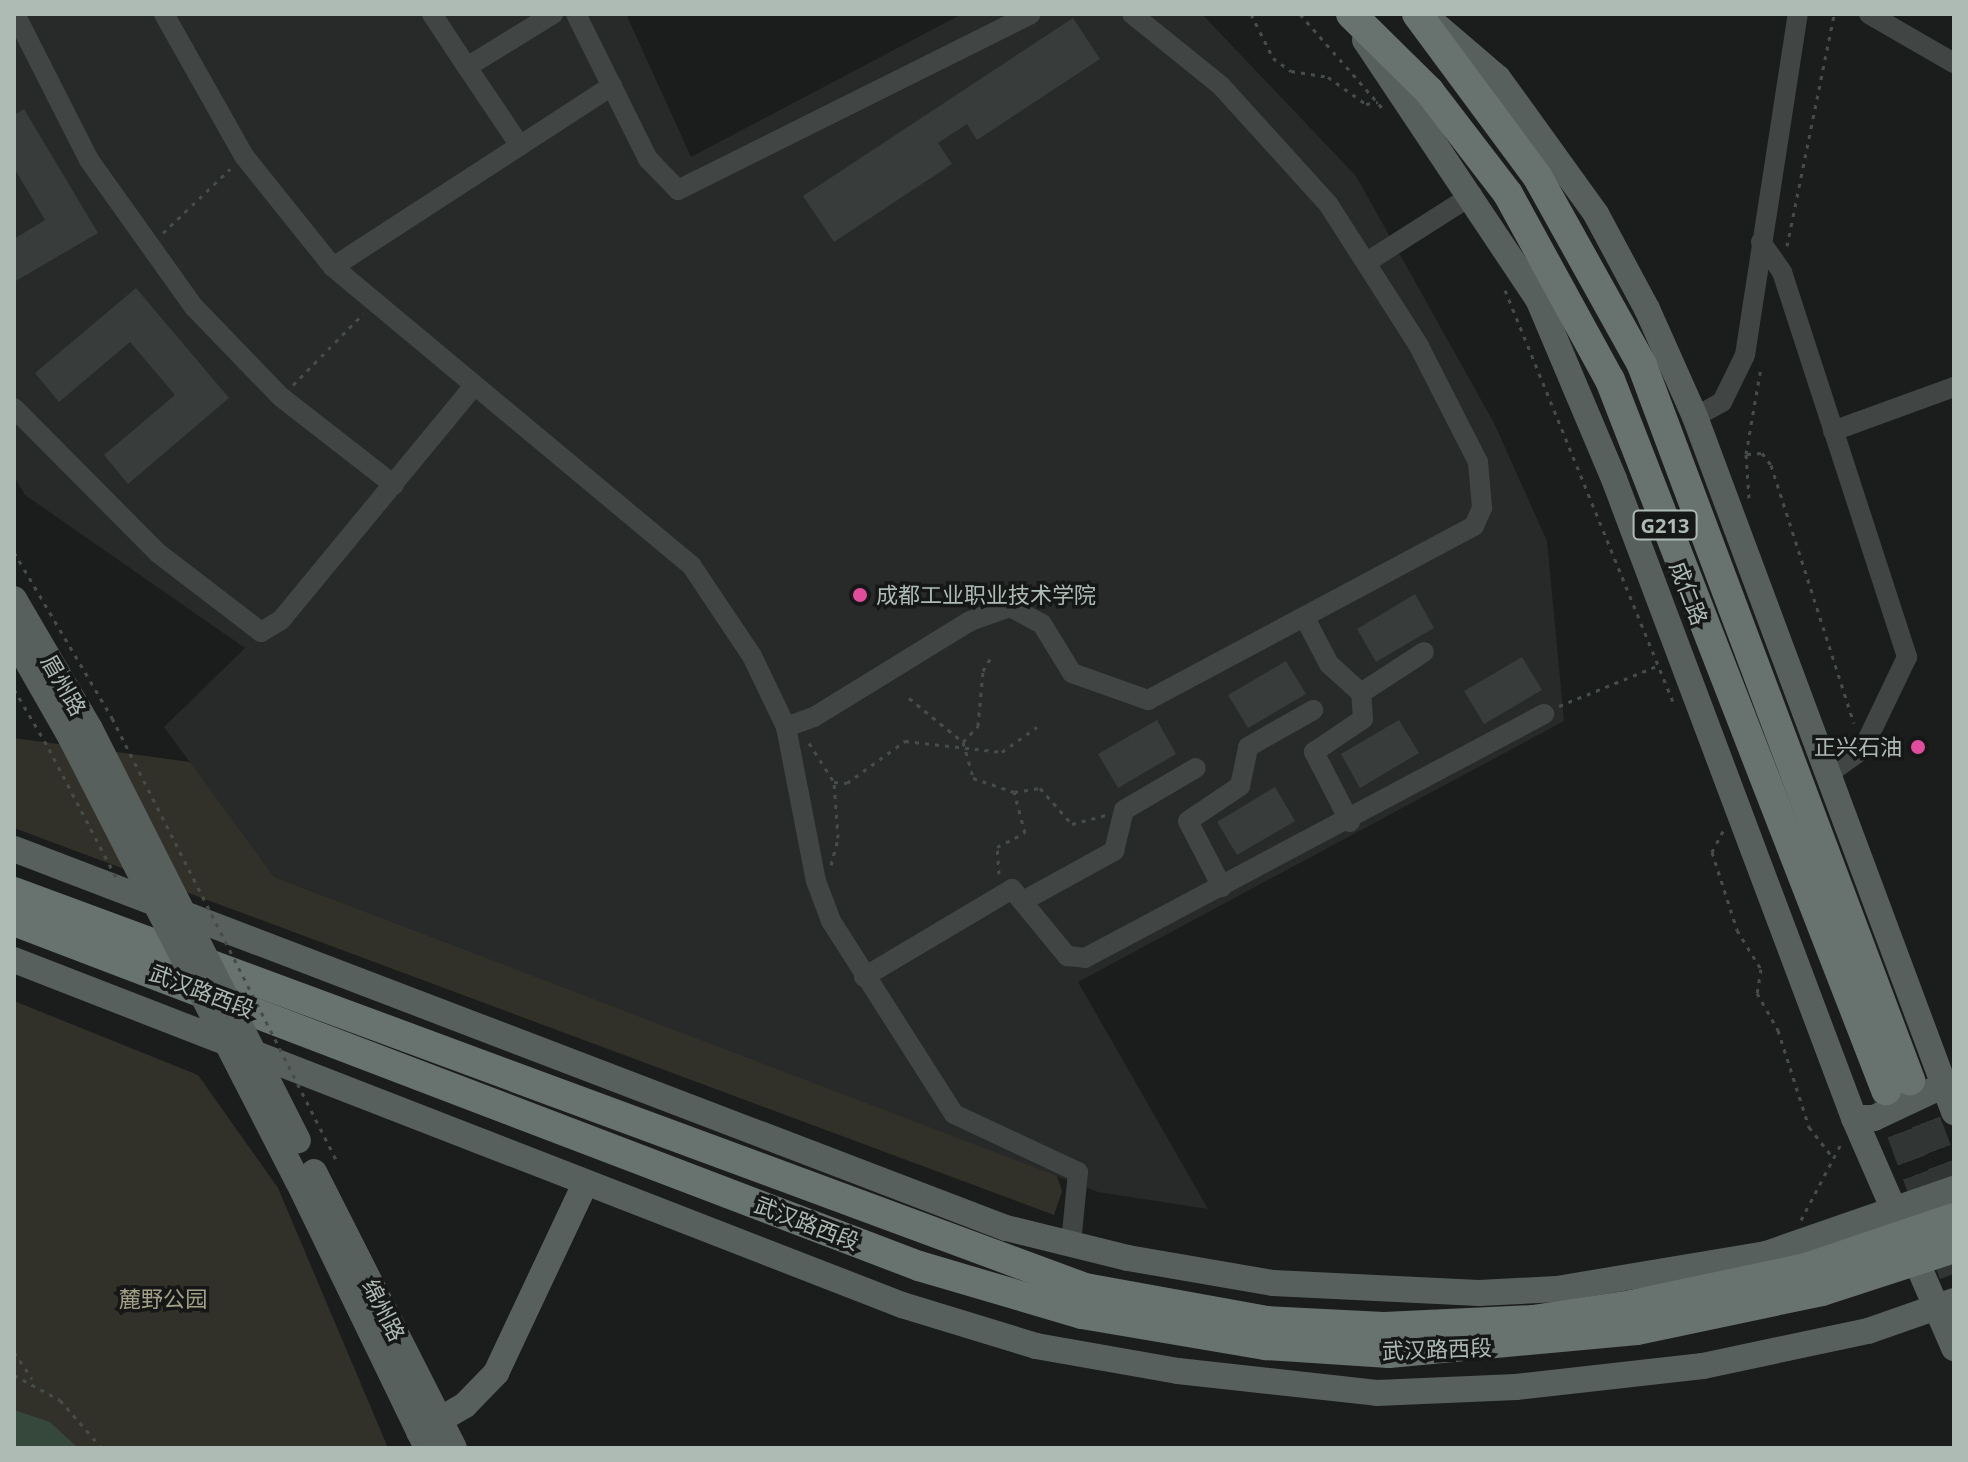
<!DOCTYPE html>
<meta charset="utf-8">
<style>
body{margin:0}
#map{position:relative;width:1968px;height:1462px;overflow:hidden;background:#1b1d1c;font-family:"Noto Sans","Noto Sans SC",sans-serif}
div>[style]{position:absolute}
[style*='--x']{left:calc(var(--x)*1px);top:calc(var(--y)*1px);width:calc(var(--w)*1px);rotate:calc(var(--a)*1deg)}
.built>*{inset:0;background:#272a29}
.green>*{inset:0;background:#323129}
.water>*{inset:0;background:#36473b}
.building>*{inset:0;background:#383c3b}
.highway-tunnel>*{height:30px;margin-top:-15px;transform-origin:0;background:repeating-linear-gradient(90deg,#313533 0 30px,transparent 0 45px)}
.path>*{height:3px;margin-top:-1.5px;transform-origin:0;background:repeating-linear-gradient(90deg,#464d49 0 4px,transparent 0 10px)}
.minor>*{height:20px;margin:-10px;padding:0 10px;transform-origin:10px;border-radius:10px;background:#414644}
.major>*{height:26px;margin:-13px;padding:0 13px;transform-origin:13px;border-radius:13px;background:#58605d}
.highway>*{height:30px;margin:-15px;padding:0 15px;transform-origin:15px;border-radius:15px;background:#68726e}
.path-bridge>*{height:3px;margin-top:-1.5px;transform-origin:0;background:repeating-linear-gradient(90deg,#464d49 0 4px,transparent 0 10px)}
.major-bridge>*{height:26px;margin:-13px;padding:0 13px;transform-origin:13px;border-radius:13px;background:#58605d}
.highway-bridge>*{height:30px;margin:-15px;padding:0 15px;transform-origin:15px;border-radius:15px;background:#68726e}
.dots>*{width:22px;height:22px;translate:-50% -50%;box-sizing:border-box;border:4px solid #161817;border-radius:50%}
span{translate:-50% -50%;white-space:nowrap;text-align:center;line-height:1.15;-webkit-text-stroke:7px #161817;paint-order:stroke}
.shield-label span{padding:2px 6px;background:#161817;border:2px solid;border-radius:6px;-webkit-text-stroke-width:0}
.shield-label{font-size:20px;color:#aebbb5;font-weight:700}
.street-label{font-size:22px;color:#aebbb5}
.poi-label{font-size:22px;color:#aebbb5}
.left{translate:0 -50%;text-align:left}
.right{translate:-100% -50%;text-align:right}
.park-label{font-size:22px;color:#a4a087}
.frame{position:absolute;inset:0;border:16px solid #aebbb5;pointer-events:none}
</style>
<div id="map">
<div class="built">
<div style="clip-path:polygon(14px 14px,626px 14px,691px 157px,962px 14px,1202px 14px,1356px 176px,1494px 423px,1547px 541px,1564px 721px,1078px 982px,1208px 1209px,1098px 1192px,274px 877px,164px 727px,245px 648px,25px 495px,14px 476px)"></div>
</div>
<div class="green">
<div style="clip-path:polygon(14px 738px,190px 762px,274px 877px,1057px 1176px,1062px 1191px,1054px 1215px,14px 828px)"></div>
<div style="clip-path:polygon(14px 1001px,198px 1075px,278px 1188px,388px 1448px,14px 1448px)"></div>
</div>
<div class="water">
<div style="clip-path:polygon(14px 1410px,50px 1422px,78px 1448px,14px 1448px)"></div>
</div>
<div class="building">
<div style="clip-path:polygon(1073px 18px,1100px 59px,977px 140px,967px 124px,938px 143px,952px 164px,834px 242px,803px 196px)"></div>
<div style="clip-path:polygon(24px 109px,98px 233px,14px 282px,14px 239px,45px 220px,14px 168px,14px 115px)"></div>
<div style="clip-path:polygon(136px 288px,229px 398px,128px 484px,104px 455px,175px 395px,130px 342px,59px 402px,35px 373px)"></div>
<div style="clip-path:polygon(1415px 594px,1434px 628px,1376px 662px,1357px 629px)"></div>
<div style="clip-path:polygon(1522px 657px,1542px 690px,1484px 724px,1464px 691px)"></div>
<div style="clip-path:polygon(1286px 661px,1306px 694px,1248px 728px,1228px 695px)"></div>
<div style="clip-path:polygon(1157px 720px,1176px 754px,1118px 788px,1098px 754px)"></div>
<div style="clip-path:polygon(1399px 720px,1419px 753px,1360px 788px,1341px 754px)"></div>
<div style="clip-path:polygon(1275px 787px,1295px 821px,1237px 855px,1217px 822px)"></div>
</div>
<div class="highway-tunnel">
<div style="--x:1910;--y:1080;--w:124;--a:69.2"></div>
<div style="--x:1886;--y:1090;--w:196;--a:69.7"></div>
</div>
<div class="path">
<div style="--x:1251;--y:14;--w:49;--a:63.4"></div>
<div style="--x:1273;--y:58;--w:22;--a:36"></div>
<div style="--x:1291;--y:71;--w:37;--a:9"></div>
<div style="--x:1328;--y:77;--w:47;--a:35.4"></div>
<div style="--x:1366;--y:104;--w:12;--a:-9"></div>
<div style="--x:1300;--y:14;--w:129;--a:48.8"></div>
<div style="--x:163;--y:233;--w:93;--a:-43.7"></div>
<div style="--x:1787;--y:246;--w:237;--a:-78.5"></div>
<div style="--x:1505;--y:290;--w:444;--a:67.8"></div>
<div style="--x:293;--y:385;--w:100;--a:-45.4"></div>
<div style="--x:1747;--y:454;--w:15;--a:-4"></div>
<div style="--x:1762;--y:453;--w:15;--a:53"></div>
<div style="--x:1771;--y:465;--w:271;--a:72.2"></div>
<div style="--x:1749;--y:498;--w:44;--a:-93.9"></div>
<div style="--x:1746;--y:454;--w:88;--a:-80.2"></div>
<div style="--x:14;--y:552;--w:193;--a:59.4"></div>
<div style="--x:14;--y:689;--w:69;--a:59.7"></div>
<div style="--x:909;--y:698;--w:70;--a:39.2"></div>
<div style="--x:963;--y:742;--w:37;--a:74"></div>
<div style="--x:973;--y:778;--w:43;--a:18.9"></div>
<div style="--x:1014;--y:792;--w:26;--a:-9"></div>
<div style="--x:1040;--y:788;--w:48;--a:48.4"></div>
<div style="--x:1072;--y:824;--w:35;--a:-15"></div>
<div style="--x:1559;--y:706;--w:108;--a:-22.3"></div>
<div style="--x:963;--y:742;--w:22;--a:-47"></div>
<div style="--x:978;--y:726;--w:55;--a:-84.8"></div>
<div style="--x:983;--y:671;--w:20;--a:-60"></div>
<div style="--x:809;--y:743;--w:46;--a:57.3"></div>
<div style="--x:834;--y:782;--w:13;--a:4"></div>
<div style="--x:847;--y:783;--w:72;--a:-35.9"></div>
<div style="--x:905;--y:741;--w:98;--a:6.5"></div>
<div style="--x:1002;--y:752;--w:43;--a:-35.5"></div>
<div style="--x:1723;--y:831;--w:24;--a:118"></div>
<div style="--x:1712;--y:852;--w:82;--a:72.2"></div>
<div style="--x:1737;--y:930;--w:46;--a:58.4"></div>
<div style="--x:1761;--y:969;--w:24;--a:99"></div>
<div style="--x:1757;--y:993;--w:43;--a:60.4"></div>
<div style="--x:1778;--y:1030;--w:102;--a:72.3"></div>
<div style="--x:1809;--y:1127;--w:39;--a:52"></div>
<div style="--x:831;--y:865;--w:28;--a:-75"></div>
<div style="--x:838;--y:838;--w:56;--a:-94.1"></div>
<div style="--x:999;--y:874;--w:27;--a:-94"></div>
<div style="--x:997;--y:847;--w:31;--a:-27"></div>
<div style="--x:1025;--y:833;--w:42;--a:-105"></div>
<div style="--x:1801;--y:1220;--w:88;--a:-62.3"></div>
<div style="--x:14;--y:1352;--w:32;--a:56"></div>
<div style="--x:14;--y:1375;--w:52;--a:28.5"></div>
<div style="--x:60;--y:1400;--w:64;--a:48.8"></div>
</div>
<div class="minor">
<div style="--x:15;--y:14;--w:164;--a:63.1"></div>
<div style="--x:89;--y:160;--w:179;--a:54.5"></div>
<div style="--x:193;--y:306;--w:127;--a:46"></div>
<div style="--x:281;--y:397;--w:143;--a:37.9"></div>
<div style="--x:164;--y:14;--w:163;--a:60.6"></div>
<div style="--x:244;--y:156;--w:142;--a:51.3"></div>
<div style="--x:333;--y:267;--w:466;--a:39.8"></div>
<div style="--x:691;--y:565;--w:110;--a:56.2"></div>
<div style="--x:752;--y:656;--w:79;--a:64.4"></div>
<div style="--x:786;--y:727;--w:157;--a:79"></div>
<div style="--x:816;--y:881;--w:43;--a:69.4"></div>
<div style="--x:831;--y:921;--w:229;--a:57.5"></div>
<div style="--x:954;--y:1114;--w:137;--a:25.1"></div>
<div style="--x:1078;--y:1172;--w:72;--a:95.6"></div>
<div style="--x:432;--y:14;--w:64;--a:56.6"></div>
<div style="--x:467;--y:67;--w:101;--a:-31.6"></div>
<div style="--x:576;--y:14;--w:162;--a:63.6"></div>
<div style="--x:648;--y:159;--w:43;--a:45.9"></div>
<div style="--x:678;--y:190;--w:394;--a:-26.5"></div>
<div style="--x:1869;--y:14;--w:98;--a:30"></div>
<div style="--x:467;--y:67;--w:95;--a:56.1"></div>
<div style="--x:1761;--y:242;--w:37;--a:55"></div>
<div style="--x:1782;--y:272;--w:405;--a:72"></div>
<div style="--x:1907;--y:657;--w:102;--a:115.6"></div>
<div style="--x:1863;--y:749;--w:44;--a:144.2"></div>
<div style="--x:1367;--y:262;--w:125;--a:-32.5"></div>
<div style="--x:333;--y:267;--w:333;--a:-33"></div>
<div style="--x:14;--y:408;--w:204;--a:45.2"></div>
<div style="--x:158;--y:553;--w:130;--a:37.5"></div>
<div style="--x:261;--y:632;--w:23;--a:-31"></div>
<div style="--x:281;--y:620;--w:303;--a:-50.5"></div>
<div style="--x:1695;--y:417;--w:31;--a:-29"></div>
<div style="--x:1722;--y:402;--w:52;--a:-63.9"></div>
<div style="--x:1745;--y:355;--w:345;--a:-81.2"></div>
<div style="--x:1833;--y:431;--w:129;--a:-20"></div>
<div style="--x:1306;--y:620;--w:50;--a:62.4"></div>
<div style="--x:1329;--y:664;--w:43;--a:42.2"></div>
<div style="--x:786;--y:727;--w:30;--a:-20"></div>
<div style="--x:814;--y:717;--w:183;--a:-31.6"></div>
<div style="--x:970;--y:621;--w:42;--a:-19.3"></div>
<div style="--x:1010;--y:607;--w:36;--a:28"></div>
<div style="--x:1042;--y:624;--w:57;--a:58.5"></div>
<div style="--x:1072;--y:673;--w:81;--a:19.6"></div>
<div style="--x:1148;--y:700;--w:370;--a:-28.1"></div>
<div style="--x:1474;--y:526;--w:20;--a:-66"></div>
<div style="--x:1482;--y:508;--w:46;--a:-95"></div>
<div style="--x:1478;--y:462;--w:130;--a:-117"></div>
<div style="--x:1419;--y:346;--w:167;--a:-122.6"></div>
<div style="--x:1329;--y:205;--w:162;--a:-132.2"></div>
<div style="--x:1220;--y:85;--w:113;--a:-141.1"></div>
<div style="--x:1350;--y:822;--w:79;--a:-117.2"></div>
<div style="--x:1314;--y:752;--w:59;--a:-34"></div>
<div style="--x:1363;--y:719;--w:26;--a:-94"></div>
<div style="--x:1361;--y:693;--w:75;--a:-33.1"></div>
<div style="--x:1222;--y:887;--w:74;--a:-117.3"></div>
<div style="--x:1188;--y:821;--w:63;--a:-33.9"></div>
<div style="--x:1240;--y:786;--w:40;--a:-78"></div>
<div style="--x:1248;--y:747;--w:75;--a:-29.6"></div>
<div style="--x:1025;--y:900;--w:102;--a:-28.8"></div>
<div style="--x:1114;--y:851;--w:42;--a:-76.3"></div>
<div style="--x:1124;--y:810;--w:83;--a:-30.3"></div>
<div style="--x:864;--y:977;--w:172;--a:-30.7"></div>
<div style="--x:1012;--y:889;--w:87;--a:50.6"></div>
<div style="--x:1067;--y:956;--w:18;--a:6"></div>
<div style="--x:1085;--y:958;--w:520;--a:-27.99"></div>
</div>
<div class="major">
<div style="--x:1430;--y:20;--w:89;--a:40.5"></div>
<div style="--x:1498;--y:78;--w:168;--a:54.2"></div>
<div style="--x:1596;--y:214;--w:108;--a:61.8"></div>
<div style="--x:1647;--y:309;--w:118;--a:66"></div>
<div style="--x:1695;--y:417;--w:742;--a:69.56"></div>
<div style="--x:1365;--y:40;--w:311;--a:56.3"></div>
<div style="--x:1538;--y:299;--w:195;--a:67.1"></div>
<div style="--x:1614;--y:479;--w:683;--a:69.41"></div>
<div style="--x:1854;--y:1118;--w:251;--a:66.5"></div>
<div style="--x:14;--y:599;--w:151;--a:59.7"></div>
<div style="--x:14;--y:638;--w:115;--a:60.3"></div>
<div style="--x:14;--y:849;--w:1062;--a:20.91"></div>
<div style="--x:1006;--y:1228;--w:126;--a:13.8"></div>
<div style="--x:1128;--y:1258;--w:147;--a:9.8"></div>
<div style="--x:1273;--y:1283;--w:206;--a:2.8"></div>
<div style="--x:1479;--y:1293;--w:78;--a:-2.9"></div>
<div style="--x:1557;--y:1289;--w:212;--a:-9.5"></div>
<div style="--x:1766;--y:1254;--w:199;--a:-19.1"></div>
<div style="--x:14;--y:960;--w:953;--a:21.23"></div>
<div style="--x:902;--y:1305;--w:140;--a:17"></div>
<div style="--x:1036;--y:1346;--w:144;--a:10"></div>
<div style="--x:1178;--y:1371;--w:200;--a:6.3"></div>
<div style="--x:1377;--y:1393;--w:139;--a:-2.5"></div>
<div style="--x:1516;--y:1387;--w:188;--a:-6.4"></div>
<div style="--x:1703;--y:1366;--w:169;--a:-12"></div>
<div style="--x:1868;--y:1331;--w:91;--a:-19.2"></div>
<div style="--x:1854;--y:1118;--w:20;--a:0"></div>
<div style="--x:1874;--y:1118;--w:77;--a:-25.2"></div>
<div style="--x:314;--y:1172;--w:309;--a:63.1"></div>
<div style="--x:298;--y:1181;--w:297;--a:64.2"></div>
<div style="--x:419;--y:1432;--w:53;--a:-30.4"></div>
<div style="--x:465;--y:1405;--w:45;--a:-45.9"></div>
<div style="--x:496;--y:1373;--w:207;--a:-64.8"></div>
</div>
<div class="highway">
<div style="--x:1351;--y:14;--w:110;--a:44.6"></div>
<div style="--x:1429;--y:91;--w:130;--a:52.5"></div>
<div style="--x:1508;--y:194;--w:212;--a:61.3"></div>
<div style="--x:1610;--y:380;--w:762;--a:68.76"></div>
<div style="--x:1417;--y:14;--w:202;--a:53.5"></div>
<div style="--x:1537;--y:176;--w:216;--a:60.9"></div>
<div style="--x:1642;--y:365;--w:764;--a:69.45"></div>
<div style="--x:14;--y:892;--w:1142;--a:20.29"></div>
<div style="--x:1085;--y:1288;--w:185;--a:10.3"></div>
<div style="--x:1267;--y:1321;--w:117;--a:2.9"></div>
<div style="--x:1384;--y:1327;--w:149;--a:-2.7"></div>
<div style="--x:1533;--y:1320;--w:100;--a:-8.6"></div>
<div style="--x:14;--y:921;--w:969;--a:20.87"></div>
<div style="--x:919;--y:1266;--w:170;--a:16.4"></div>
<div style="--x:1082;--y:1314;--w:187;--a:9.6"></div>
<div style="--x:1266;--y:1345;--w:123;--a:3.7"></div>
<div style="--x:1389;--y:1353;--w:249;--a:-5.3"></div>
</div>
<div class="path-bridge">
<div style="--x:112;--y:718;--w:498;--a:63.1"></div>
<div style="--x:49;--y:749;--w:147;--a:62.4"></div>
</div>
<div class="major-bridge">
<div style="--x:90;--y:729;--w:461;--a:63.2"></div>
<div style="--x:71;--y:738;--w:498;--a:62.9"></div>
</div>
<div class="highway-bridge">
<div style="--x:1632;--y:1305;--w:178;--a:-12"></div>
<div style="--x:1806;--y:1268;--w:156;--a:-18.7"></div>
<div style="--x:1637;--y:1330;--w:189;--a:-11.9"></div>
<div style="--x:1822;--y:1291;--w:139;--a:-18"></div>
</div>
<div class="dots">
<div style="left:860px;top:595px;background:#e34c9d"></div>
<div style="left:1918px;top:747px;background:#e34c9d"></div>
</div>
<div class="shield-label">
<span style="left:1665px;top:525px">G213</span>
</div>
<div class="street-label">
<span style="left:1689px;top:593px;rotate:69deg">成仁路</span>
<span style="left:64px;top:685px;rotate:60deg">眉州路</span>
<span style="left:202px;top:991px;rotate:21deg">武汉路西段</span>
<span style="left:807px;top:1223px;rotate:21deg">武汉路西段</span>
<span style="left:384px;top:1310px;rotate:63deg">绵州路</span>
<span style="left:1437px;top:1349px;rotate:-2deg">武汉路西段</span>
</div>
<div class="poi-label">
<span class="left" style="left:876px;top:595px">成都工业职业技术学院</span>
<span class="right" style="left:1902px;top:747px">正兴石油</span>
</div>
<div class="park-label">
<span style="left:163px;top:1299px">麓野公园</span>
</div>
<div class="frame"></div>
</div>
